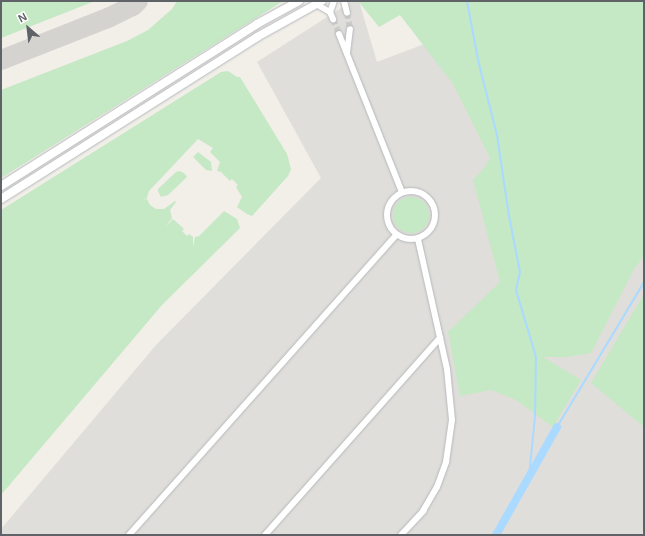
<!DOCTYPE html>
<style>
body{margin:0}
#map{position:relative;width:645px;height:536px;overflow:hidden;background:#f1efe8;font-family:Helvetica,sans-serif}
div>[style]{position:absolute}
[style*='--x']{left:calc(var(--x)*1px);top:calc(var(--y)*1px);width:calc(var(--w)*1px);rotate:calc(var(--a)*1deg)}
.industrial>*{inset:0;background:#e0deda}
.green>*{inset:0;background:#c5e8c5}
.round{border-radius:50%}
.stream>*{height:2px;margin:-1px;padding:0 1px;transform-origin:1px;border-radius:1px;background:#aadaff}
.canal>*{height:8px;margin:-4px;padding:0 4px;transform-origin:4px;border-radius:4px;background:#aadaff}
.taxiway>*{height:20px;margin:-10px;padding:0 10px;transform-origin:10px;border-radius:10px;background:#d4d3d0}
.street-tunnel>*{height:6px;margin-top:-3px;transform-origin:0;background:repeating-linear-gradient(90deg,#ccccc8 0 6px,transparent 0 9px)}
.roads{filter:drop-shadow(0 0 1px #b5b8bc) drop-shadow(0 0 1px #b5b8bc)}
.street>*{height:6px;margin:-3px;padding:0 3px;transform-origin:3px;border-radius:3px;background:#fff}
.street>.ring{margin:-3px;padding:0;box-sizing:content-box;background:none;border:6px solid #fff;border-radius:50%}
.secondary>*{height:8px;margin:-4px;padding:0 4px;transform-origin:4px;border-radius:4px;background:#fff}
span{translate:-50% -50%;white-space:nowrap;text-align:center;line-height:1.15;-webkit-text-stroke:4px #fff;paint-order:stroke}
.frame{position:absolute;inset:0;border:2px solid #5f6368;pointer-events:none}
.north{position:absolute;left:8px;top:8px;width:40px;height:40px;-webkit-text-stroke:3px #fff;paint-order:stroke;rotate:332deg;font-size:11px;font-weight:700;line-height:16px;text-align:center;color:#5f6368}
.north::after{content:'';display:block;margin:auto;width:14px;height:18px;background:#5f6368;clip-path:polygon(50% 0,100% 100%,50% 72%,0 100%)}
</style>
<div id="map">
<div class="industrial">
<div style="clip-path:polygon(352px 1px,359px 1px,377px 62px,435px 40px,644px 1px,644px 531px,641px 535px,1px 535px,1px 529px,156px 345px,321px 178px,257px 62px)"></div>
</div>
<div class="green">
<div style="clip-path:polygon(1px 1px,95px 1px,1px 38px)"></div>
<div style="clip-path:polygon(177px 1px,283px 1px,1px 178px,1px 90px,127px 41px,148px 30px,172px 9px)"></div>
<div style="clip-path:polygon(358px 1px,644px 1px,644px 256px,634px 269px,591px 353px,568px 357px,543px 357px,581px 380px,553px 427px,516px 400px,491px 390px,460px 396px,448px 332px,500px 282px,473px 180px,484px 168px,490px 158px,453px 84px,400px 15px,379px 27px)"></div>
<div style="clip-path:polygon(228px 71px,237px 77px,240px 77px,287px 154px,291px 169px,288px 176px,252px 216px,247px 214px,237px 207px,242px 197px,236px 187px,238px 185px,232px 179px,230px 181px,221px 172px,217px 171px,220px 162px,210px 152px,213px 148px,198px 139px,149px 191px,147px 198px,142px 200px,147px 199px,150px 205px,156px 209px,164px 209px,175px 201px,176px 202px,170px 210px,172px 218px,166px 226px,173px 219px,184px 229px,182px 231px,187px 236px,189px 234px,193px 237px,193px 247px,195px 237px,199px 236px,224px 211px,237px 219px,240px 228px,162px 305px,1px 495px,1px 210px,221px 72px)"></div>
<div style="clip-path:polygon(198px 152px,211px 162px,212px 171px,206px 170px,193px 157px)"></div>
<div style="clip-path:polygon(179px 171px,184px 173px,187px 177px,168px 195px,161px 197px,158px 191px,158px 189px,176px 172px)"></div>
<div class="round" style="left:393px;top:197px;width:36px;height:36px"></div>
<div style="clip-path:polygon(644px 294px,644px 427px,591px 383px)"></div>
</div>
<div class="stream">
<div style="--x:467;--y:1;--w:60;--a:79.4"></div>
<div style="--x:478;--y:60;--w:77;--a:75.8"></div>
<div style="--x:497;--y:135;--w:82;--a:81.6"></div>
<div style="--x:509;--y:216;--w:57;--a:78.9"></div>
<div style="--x:520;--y:272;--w:18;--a:103"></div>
<div style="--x:516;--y:290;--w:70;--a:73.4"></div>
<div style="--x:536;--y:357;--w:59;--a:91"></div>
<div style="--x:535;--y:416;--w:61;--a:95.6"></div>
<div style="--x:557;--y:427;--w:169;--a:-59"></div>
</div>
<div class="canal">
<div style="--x:496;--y:535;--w:124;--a:-60.5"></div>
</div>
<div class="taxiway">
<div style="--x:1;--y:60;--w:117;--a:-21.5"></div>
<div style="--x:110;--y:17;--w:25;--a:-26"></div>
<div style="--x:133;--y:6;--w:7;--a:-45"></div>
</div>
<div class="street-tunnel">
<div style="--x:347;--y:13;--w:16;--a:79"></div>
<div style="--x:333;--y:19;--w:16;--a:68"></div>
</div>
<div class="roads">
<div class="street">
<div style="--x:344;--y:1;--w:12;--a:76"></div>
<div style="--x:316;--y:4;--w:16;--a:30"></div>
<div style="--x:330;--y:12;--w:8;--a:67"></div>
<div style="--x:330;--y:12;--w:12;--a:-70"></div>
<div style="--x:339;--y:34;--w:170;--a:68.3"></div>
<div style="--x:347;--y:53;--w:24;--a:-83"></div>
<div class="ring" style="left:387px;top:191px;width:42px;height:42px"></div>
<div style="--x:129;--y:535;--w:402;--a:-48.3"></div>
<div style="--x:265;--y:535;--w:264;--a:-48.4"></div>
<div style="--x:401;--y:535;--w:33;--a:-47"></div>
<div style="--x:423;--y:511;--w:28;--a:-60"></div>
<div style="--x:437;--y:487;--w:27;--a:-70"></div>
<div style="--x:446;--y:462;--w:42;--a:-81.9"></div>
<div style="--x:452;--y:420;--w:51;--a:-95.6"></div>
<div style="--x:447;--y:369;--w:133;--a:-102.6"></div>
</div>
<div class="secondary">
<div style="--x:1;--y:186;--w:303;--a:-32.3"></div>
<div style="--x:257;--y:24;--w:48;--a:-28.7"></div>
<div style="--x:1;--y:199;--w:303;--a:-32.3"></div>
<div style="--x:257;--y:37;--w:74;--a:-29"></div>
</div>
</div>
<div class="frame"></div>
<div class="north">N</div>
</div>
